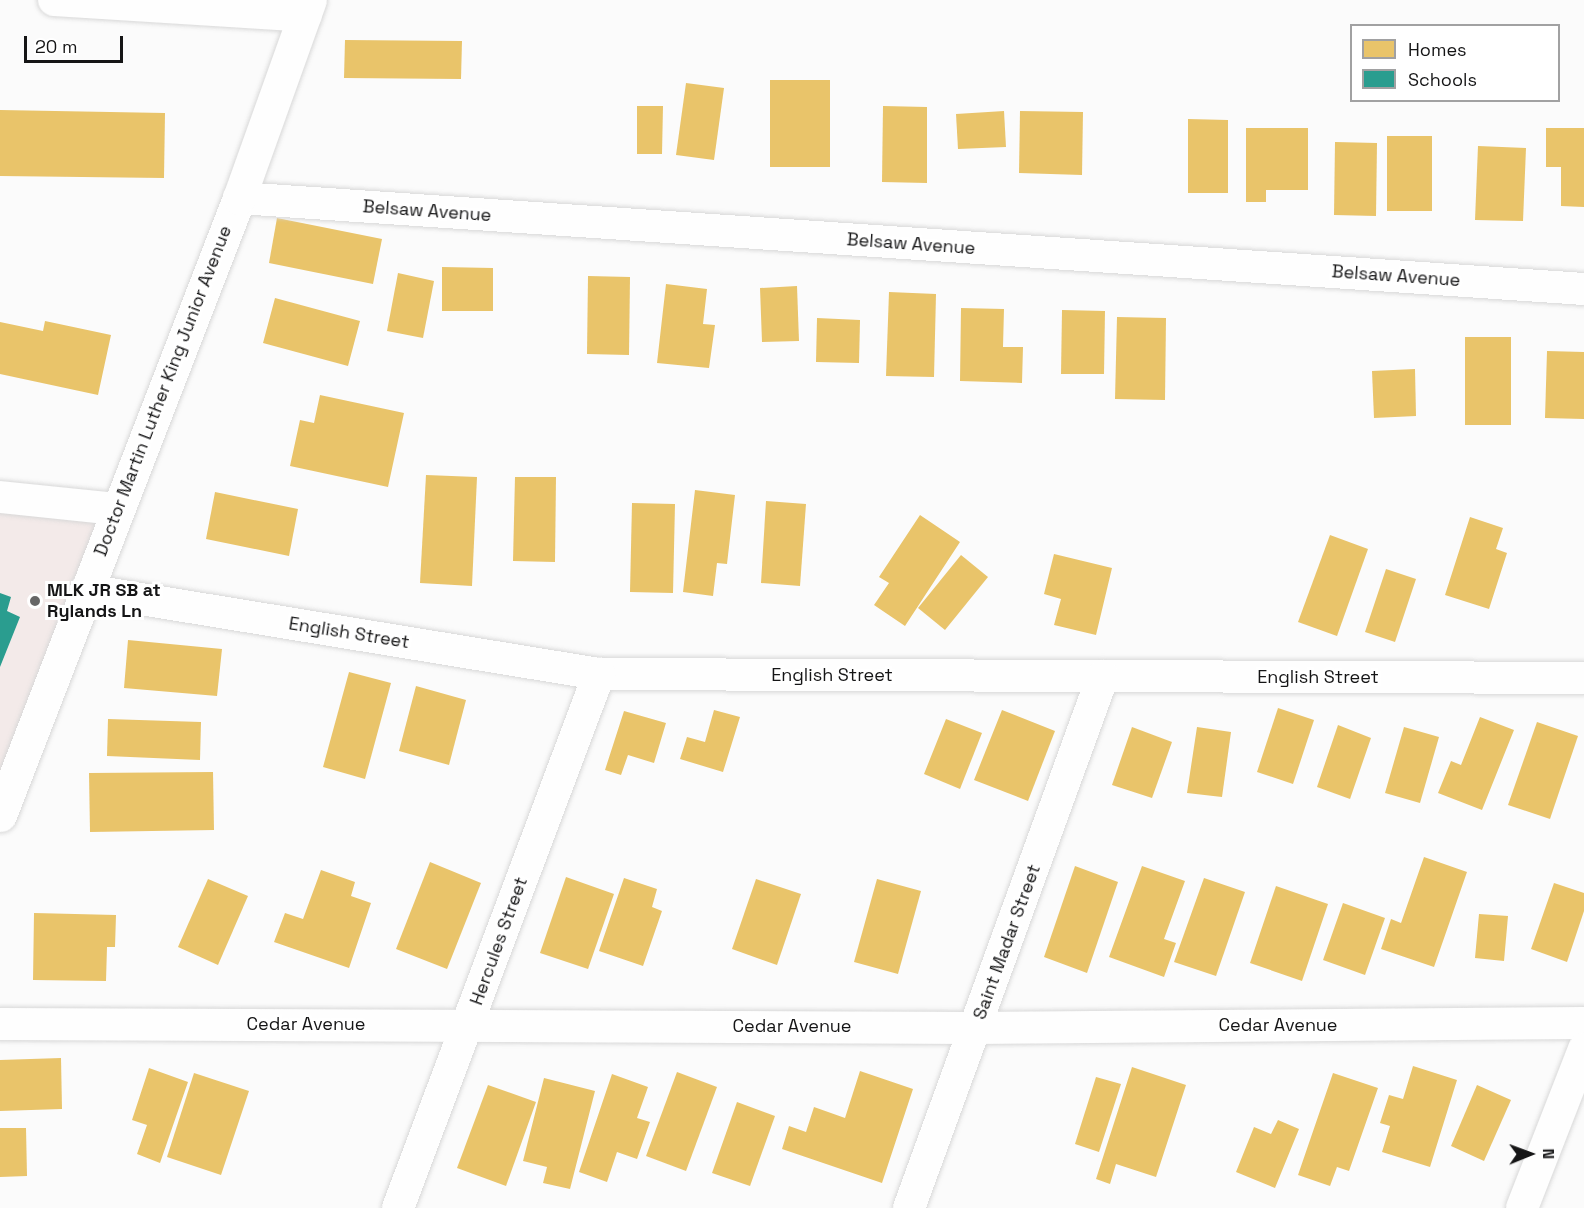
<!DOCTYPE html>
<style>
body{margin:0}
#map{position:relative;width:1584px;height:1208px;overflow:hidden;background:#fbfbfb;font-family:"Space Grotesk",sans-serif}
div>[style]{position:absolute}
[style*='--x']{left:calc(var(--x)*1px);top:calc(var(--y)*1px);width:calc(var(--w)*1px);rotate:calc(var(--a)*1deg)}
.education>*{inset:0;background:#f3eae9}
.homes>*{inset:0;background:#e9c46a}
.schools>*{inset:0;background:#2a9d8f}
.roads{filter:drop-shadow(0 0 2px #d8d8d8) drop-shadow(0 0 2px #d8d8d8)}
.street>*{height:32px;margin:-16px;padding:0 16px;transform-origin:16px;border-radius:16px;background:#fefefe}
.secondary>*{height:33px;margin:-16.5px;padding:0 16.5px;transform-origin:16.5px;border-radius:16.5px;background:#fefefe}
.dots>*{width:16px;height:16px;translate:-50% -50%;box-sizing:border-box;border:3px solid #fff;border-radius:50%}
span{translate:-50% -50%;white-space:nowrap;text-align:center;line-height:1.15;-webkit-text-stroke:6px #fff;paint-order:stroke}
.street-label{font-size:18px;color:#151516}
.poi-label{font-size:18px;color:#151516;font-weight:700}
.left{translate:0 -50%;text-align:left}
.legend{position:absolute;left:1350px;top:24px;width:210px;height:78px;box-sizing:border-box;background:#fff;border:2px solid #a1a1a2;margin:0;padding:8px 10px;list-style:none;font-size:18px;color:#151516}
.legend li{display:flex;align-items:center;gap:12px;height:30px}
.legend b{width:30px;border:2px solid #a1a1a2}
.north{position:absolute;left:1500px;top:1124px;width:60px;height:60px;-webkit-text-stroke:4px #fff;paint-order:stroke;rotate:89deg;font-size:16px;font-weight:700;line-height:24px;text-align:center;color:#151516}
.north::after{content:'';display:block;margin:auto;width:21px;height:27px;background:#151516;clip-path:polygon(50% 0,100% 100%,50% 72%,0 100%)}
.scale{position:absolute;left:24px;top:36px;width:99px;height:27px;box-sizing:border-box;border:3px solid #151516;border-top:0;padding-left:8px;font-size:18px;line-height:21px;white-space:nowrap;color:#151516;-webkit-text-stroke:4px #fff;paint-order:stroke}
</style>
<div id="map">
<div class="education">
<div style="clip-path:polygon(0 497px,117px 509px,0 815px)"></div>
</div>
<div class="homes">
<div style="clip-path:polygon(345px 40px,462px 41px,461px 79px,344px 78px)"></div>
<div style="clip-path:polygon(770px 80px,830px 80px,830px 167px,770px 167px)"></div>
<div style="clip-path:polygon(686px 83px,724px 88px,714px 160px,676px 155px)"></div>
<div style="clip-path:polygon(637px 106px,663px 106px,662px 154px,637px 154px)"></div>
<div style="clip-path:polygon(883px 106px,927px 107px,927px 183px,882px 182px)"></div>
<div style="clip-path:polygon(0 110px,165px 113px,164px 178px,0 176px)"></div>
<div style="clip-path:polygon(1004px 111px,1006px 147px,958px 149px,956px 114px)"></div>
<div style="clip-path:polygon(1020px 111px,1083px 112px,1082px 175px,1019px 173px)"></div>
<div style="clip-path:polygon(1188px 119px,1228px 120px,1228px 193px,1188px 193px)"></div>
<div style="clip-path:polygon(1246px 128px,1308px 128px,1308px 190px,1266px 190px,1266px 202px,1246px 202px)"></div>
<div style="clip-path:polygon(1546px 128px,1584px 128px,1584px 207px,1561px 206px,1561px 167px,1546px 167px)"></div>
<div style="clip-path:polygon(1387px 136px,1432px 136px,1432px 211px,1387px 211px)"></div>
<div style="clip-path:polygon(1335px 142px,1377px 143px,1376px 216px,1334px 215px)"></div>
<div style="clip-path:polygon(1478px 146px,1526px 148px,1523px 221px,1475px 220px)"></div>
<div style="clip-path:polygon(277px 218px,382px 239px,373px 284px,269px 263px)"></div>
<div style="clip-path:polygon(442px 267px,493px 268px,493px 311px,442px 311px)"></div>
<div style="clip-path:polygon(398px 273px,434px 281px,423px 338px,387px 331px)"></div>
<div style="clip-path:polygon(588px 276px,630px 277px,629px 355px,587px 354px)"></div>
<div style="clip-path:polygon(666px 284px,707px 289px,703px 324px,715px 325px,709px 368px,657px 363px)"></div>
<div style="clip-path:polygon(797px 286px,799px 341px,762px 342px,760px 288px)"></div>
<div style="clip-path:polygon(889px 292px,936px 294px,934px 377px,886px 376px)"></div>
<div style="clip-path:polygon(275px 298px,360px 321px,348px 366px,263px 343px)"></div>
<div style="clip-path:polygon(961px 308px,1004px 309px,1003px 347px,1023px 347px,1022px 383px,960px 381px)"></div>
<div style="clip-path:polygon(1062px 310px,1105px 311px,1104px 374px,1061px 374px)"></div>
<div style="clip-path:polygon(1117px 317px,1166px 318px,1165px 400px,1115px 399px)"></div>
<div style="clip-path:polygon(817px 318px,860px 320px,859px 363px,816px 362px)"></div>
<div style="clip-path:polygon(45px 321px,111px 335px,98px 395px,0 374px,0 322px,43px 331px)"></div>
<div style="clip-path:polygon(1465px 337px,1511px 337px,1511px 425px,1465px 425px)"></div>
<div style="clip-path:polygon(1547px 351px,1584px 352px,1584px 419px,1545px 418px)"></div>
<div style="clip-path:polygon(1415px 369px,1416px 416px,1374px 418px,1372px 371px)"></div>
<div style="clip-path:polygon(320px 395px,404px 413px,388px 487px,290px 466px,300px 420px,314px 423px)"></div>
<div style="clip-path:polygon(426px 475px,477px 477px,472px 586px,420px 583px)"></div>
<div style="clip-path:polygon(515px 477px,556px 477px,555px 562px,513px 561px)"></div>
<div style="clip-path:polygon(695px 490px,735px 495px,727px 564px,717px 563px,713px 596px,683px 592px)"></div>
<div style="clip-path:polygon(215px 492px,298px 509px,289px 556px,206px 539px)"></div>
<div style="clip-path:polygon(766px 501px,806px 504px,800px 586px,761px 583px)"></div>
<div style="clip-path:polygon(632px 503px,675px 504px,673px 593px,630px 592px)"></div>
<div style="clip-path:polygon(920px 515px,960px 542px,905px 626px,874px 605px,889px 583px,879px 577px)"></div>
<div style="clip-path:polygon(1470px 517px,1503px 528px,1496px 549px,1507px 553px,1489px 609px,1445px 595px)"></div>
<div style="clip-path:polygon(1330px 535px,1368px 549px,1337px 636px,1298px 622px)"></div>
<div style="clip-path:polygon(1054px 554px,1112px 568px,1096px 635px,1054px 625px,1061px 599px,1044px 594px)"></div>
<div style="clip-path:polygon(961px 555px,988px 577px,945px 630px,918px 608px)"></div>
<div style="clip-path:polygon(1386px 569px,1416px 579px,1395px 642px,1365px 632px)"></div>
<div style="clip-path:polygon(128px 640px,222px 649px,217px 696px,124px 688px)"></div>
<div style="clip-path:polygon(349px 672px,391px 683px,365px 779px,323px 767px)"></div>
<div style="clip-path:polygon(416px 686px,466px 700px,449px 765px,399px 751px)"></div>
<div style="clip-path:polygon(1278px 708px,1314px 720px,1293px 784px,1257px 772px)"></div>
<div style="clip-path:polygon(714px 710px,740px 717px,723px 772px,680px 759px,687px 737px,705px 742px)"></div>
<div style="clip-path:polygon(1002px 710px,1055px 731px,1028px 801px,974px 780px)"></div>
<div style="clip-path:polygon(624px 711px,666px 723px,654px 763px,628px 755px,621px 775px,605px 770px)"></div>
<div style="clip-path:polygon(1480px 717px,1514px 730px,1482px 810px,1438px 793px,1451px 761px,1461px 765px)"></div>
<div style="clip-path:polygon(108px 719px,201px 722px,200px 760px,107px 756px)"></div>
<div style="clip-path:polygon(946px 719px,982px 733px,960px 789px,924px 774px)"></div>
<div style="clip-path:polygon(1537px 722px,1578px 736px,1550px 819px,1508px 805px)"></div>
<div style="clip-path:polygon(1338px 725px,1371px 738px,1350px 799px,1317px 787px)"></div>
<div style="clip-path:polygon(1132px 727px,1172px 742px,1152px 798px,1112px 785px)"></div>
<div style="clip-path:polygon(1197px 727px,1231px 732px,1222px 797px,1187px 793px)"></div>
<div style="clip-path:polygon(1404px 727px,1439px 737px,1420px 803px,1385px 793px)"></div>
<div style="clip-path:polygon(213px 772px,214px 830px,90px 832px,89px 773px)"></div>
<div style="clip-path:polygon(1424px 857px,1467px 872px,1434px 967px,1381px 949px,1391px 919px,1401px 923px)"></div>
<div style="clip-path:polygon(430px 862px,481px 883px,447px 969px,396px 949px)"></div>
<div style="clip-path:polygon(1075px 866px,1118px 882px,1087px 973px,1044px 957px)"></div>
<div style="clip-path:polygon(1142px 866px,1185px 881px,1164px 939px,1176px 943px,1164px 977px,1109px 957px)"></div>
<div style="clip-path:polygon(321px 870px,355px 882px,351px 896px,371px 903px,349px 968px,274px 942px,285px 913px,303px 919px)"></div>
<div style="clip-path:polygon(566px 877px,614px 894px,588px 969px,540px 953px)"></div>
<div style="clip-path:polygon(624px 878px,657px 889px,652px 907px,662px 911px,643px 966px,599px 951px)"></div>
<div style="clip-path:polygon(1204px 878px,1245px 892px,1216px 976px,1174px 962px)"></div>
<div style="clip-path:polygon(208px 879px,248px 896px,218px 965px,178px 947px)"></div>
<div style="clip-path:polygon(756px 879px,801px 894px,777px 965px,732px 949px)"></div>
<div style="clip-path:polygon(877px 879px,921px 891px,898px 974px,854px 962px)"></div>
<div style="clip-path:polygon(1554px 883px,1584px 893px,1584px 911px,1567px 962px,1531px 949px)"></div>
<div style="clip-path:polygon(1276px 886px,1328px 904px,1302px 981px,1250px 963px)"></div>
<div style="clip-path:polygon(1343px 903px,1385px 918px,1365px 975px,1323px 960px)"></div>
<div style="clip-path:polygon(34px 913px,116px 915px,115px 947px,107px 947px,106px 981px,33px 980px)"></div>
<div style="clip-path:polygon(1479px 914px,1508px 916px,1504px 961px,1475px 958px)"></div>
<div style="clip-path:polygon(61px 1058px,62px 1109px,0 1111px,0 1060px)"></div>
<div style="clip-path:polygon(1413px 1066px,1457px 1080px,1430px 1167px,1382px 1152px,1390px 1126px,1380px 1123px,1389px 1095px,1403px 1099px)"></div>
<div style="clip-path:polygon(1132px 1067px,1186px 1085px,1156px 1177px,1116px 1164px,1110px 1184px,1096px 1179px)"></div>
<div style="clip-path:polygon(149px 1068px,188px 1082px,160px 1163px,137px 1154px,147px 1125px,132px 1120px)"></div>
<div style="clip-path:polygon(860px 1071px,913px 1089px,882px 1183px,782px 1149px,789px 1126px,806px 1132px,814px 1107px,845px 1118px)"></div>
<div style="clip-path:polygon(677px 1072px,717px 1087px,686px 1171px,646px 1156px)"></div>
<div style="clip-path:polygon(194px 1073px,249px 1091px,221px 1175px,167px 1157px)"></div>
<div style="clip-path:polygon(1333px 1073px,1378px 1088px,1349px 1171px,1337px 1167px,1330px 1186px,1298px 1175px)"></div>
<div style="clip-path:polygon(612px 1074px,648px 1087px,637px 1118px,650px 1122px,637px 1159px,617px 1152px,607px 1182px,579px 1172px)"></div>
<div style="clip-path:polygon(1096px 1077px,1121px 1084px,1099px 1152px,1075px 1144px)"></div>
<div style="clip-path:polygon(544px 1078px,595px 1091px,570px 1189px,543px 1183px,547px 1167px,523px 1161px)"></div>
<div style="clip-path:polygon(488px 1085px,536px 1102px,506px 1186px,457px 1168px)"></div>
<div style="clip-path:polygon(1477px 1085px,1511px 1100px,1484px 1161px,1451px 1146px)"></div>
<div style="clip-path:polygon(737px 1102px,775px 1116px,750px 1186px,712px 1173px)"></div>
<div style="clip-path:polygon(1278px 1120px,1299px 1129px,1275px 1188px,1236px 1172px,1254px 1127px,1271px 1134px)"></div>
<div style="clip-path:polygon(0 1128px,26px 1128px,27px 1176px,0 1177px)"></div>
</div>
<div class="schools">
<div style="clip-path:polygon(0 593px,11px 597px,7px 611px,20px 617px,0 667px)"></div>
</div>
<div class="roads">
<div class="street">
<div style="--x:54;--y:0;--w:252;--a:3.6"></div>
<div style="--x:239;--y:198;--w:1348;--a:3.87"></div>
<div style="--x:0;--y:497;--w:118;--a:5.9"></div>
<div style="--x:86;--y:590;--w:520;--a:9.3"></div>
<div style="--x:599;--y:674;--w:985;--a:0.23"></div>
<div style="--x:0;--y:1024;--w:976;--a:0.23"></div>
<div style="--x:976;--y:1028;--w:608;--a:-0.47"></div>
<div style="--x:398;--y:1208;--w:571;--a:-69.37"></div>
<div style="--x:909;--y:1208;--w:566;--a:-69.97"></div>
<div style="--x:1522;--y:1208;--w:171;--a:-68.7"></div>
</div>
<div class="secondary">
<div style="--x:0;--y:815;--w:662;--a:-68.83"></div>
<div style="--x:239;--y:198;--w:210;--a:-70.3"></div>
</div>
</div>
<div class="dots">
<div style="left:35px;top:601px;background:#666"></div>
</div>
<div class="street-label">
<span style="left:427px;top:211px;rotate:4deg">Belsaw Avenue</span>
<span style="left:911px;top:244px;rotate:4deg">Belsaw Avenue</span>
<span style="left:1396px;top:276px;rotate:4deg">Belsaw Avenue</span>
<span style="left:163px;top:391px;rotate:-69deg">Doctor Martin Luther King Junior Avenue</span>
<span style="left:349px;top:633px;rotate:9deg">English Street</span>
<span style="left:832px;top:675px">English Street</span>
<span style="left:1318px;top:677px">English Street</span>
<span style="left:499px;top:941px;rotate:-70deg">Hercules Street</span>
<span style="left:1007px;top:942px;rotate:-70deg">Saint Madar Street</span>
<span style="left:306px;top:1024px">Cedar Avenue</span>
<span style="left:1278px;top:1025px">Cedar Avenue</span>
<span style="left:792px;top:1026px">Cedar Avenue</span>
</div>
<div class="poi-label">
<span class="left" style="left:47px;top:601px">MLK JR SB at<br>Rylands Ln</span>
</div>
<ul class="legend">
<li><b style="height:16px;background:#e9c46a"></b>Homes</li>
<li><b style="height:16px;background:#2a9d8f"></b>Schools</li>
</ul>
<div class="north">N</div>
<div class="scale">20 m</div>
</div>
